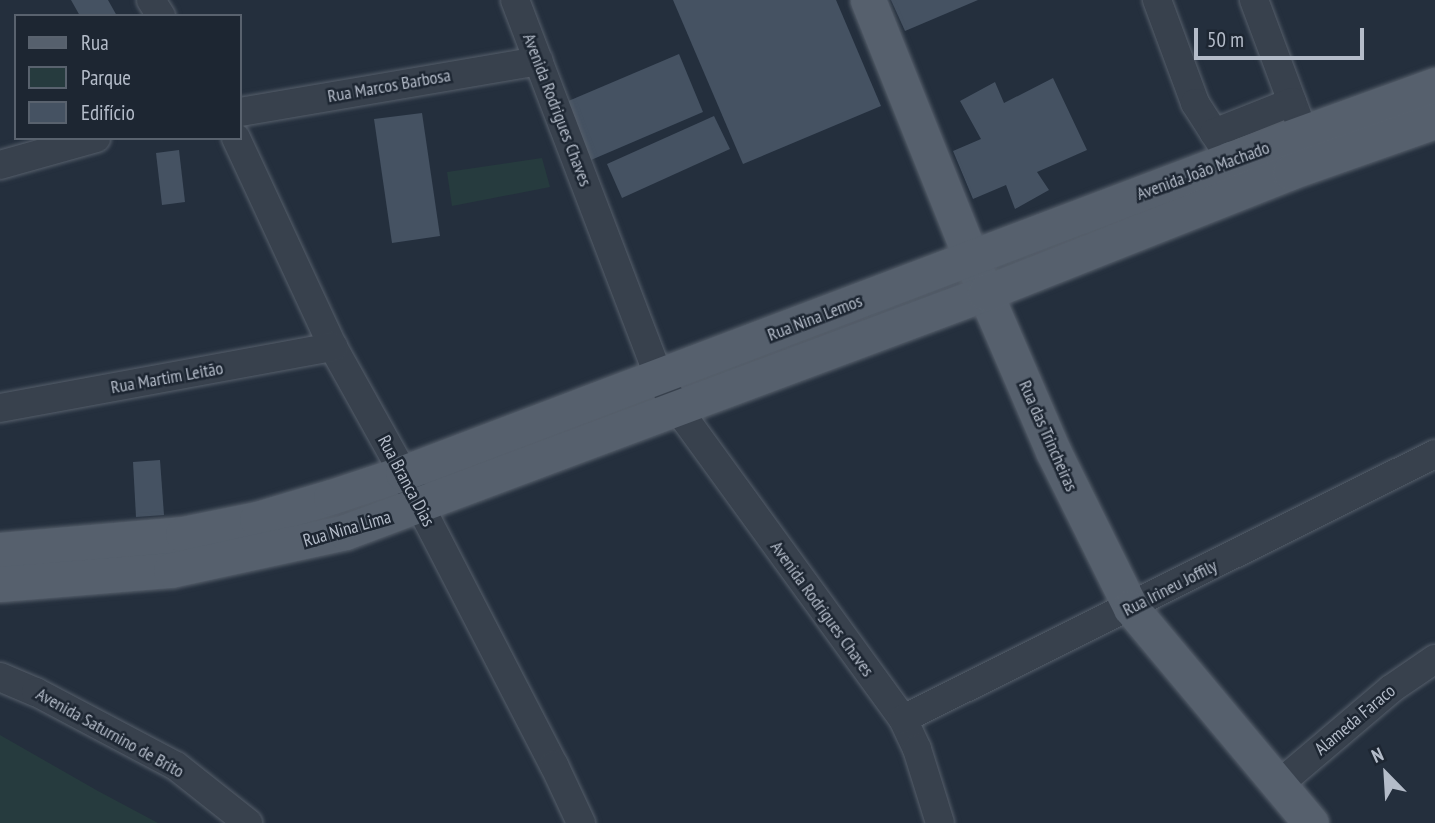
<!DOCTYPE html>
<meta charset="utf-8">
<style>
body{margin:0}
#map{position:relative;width:1435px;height:823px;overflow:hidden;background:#242f3d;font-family:"PT Sans Narrow",sans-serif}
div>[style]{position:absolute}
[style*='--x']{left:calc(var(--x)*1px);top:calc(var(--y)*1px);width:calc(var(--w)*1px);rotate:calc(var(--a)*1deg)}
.green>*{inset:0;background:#263b3e}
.building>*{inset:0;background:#455262}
.roads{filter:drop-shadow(0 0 2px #565f6b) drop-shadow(0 0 2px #565f6b)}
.minor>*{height:28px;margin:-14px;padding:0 14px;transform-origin:14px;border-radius:14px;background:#38414d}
.major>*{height:35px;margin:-17.5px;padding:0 17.5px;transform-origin:17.5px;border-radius:17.5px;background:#56606d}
span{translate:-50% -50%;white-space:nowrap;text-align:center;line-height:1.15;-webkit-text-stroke:5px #1d2632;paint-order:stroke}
.street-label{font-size:18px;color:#b4bcc9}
.legend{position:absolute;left:14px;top:14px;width:228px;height:126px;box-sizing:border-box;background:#1d2632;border:2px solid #59626e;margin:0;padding:9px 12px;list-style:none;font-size:21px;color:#b4bcc9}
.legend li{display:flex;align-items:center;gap:14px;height:35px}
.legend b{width:35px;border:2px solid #59626e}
.north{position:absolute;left:1351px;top:739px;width:70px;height:70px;-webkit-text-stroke:5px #1d2632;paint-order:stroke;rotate:336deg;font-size:19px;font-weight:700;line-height:28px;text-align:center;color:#b4bcc9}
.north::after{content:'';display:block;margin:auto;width:24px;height:32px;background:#b4bcc9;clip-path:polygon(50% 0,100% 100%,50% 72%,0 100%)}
.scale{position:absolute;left:1194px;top:28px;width:170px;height:32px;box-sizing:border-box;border:4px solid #b4bcc9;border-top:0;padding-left:9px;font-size:21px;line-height:24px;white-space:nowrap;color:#b4bcc9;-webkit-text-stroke:5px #1d2632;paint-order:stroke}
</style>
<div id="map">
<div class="green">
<div style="clip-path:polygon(542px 158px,550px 187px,452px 206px,447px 172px)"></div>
<div style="clip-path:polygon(0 735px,98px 791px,158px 823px,0 823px)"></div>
</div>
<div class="building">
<div style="clip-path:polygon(71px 0,108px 0,117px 16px,80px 16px)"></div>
<div style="clip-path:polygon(673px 0,836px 0,881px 106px,743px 164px)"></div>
<div style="clip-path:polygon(891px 0,978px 0,905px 31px)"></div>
<div style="clip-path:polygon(679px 54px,703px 112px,591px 160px,566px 102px)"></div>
<div style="clip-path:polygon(1053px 78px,1087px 150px,1037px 172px,1049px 190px,1015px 209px,1006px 185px,973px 199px,953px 151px,981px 139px,960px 101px,995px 82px,1004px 103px)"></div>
<div style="clip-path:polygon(422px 113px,440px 236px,392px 243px,374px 119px)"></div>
<div style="clip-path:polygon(714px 116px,730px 149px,622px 198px,607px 164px)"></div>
<div style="clip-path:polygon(179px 150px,185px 202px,162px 205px,156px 153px)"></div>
<div style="clip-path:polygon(160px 460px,164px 515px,136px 517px,133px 462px)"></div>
</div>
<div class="roads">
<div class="minor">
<div style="--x:151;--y:0;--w:19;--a:58"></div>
<div style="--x:515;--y:0;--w:404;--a:69.1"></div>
<div style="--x:659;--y:377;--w:36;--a:60"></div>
<div style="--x:677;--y:408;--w:384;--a:54"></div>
<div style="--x:903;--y:719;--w:33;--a:65"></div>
<div style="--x:917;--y:749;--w:77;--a:72.7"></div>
<div style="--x:1157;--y:0;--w:110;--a:69.7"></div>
<div style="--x:1195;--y:103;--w:67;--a:57.3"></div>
<div style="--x:1254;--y:0;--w:143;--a:69.5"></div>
<div style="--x:240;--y:112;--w:303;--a:-9.7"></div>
<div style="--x:1214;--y:133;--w:84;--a:-21.7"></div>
<div style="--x:236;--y:138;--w:230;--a:65.1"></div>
<div style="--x:333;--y:347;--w:144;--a:60.9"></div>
<div style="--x:403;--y:473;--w:329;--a:62.7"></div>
<div style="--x:554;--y:765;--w:64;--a:65"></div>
<div style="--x:0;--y:165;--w:100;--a:-15.7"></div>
<div style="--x:0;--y:408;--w:339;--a:-10.4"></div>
<div style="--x:0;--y:677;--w:39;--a:23"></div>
<div style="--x:36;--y:692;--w:158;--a:27.9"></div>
<div style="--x:176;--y:766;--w:92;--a:38.4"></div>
<div style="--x:903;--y:719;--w:594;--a:-26.48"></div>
<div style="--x:1278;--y:785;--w:148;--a:-40.3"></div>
<div style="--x:1391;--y:689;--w:53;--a:-34.3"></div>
</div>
<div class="major">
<div style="--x:868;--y:0;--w:315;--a:68.2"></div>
<div style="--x:985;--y:293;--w:172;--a:66.7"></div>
<div style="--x:1053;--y:451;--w:175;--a:63.6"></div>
<div style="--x:1131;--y:608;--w:280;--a:50.1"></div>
<div style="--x:0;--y:550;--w:184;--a:-5"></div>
<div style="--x:183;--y:534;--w:76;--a:-11.5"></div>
<div style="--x:257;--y:519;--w:77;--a:-16.6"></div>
<div style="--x:331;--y:497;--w:76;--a:-18.4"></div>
<div style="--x:403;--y:473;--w:886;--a:-20.77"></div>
<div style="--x:1231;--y:159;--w:217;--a:-19.9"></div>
<div style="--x:0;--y:584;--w:172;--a:-4.7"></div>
<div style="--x:171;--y:570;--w:178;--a:-12.3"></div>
<div style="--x:345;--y:532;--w:683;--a:-20.48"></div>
<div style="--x:985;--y:293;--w:328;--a:-21.6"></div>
<div style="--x:1290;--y:172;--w:154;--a:-19.4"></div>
</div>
</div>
<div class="street-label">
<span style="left:389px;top:86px;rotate:-10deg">Rua Marcos Barbosa</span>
<span style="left:557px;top:110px;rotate:69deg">Avenida Rodrigues Chaves</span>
<span style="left:1203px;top:171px;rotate:-20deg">Avenida João Machado</span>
<span style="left:815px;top:318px;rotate:-21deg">Rua Nina Lemos</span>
<span style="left:167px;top:378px;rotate:-10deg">Rua Martim Leitão</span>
<span style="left:1048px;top:436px;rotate:66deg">Rua das Trincheiras</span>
<span style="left:406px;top:481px;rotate:62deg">Rua Branca Dias</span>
<span style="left:347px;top:529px;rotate:-16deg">Rua Nina Lima</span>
<span style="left:1170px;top:588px;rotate:-27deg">Rua Irineu Joffily</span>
<span style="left:822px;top:609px;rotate:54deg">Avenida Rodrigues Chaves</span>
<span style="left:1355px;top:720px;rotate:-40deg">Alameda Faraco</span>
<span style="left:110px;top:733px;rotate:29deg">Avenida Saturnino de Brito</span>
</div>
<ul class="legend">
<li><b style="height:9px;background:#56606d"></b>Rua</li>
<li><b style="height:19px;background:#263b3e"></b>Parque</li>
<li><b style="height:19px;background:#455262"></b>Edifício</li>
</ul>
<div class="north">N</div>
<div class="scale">50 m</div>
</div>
